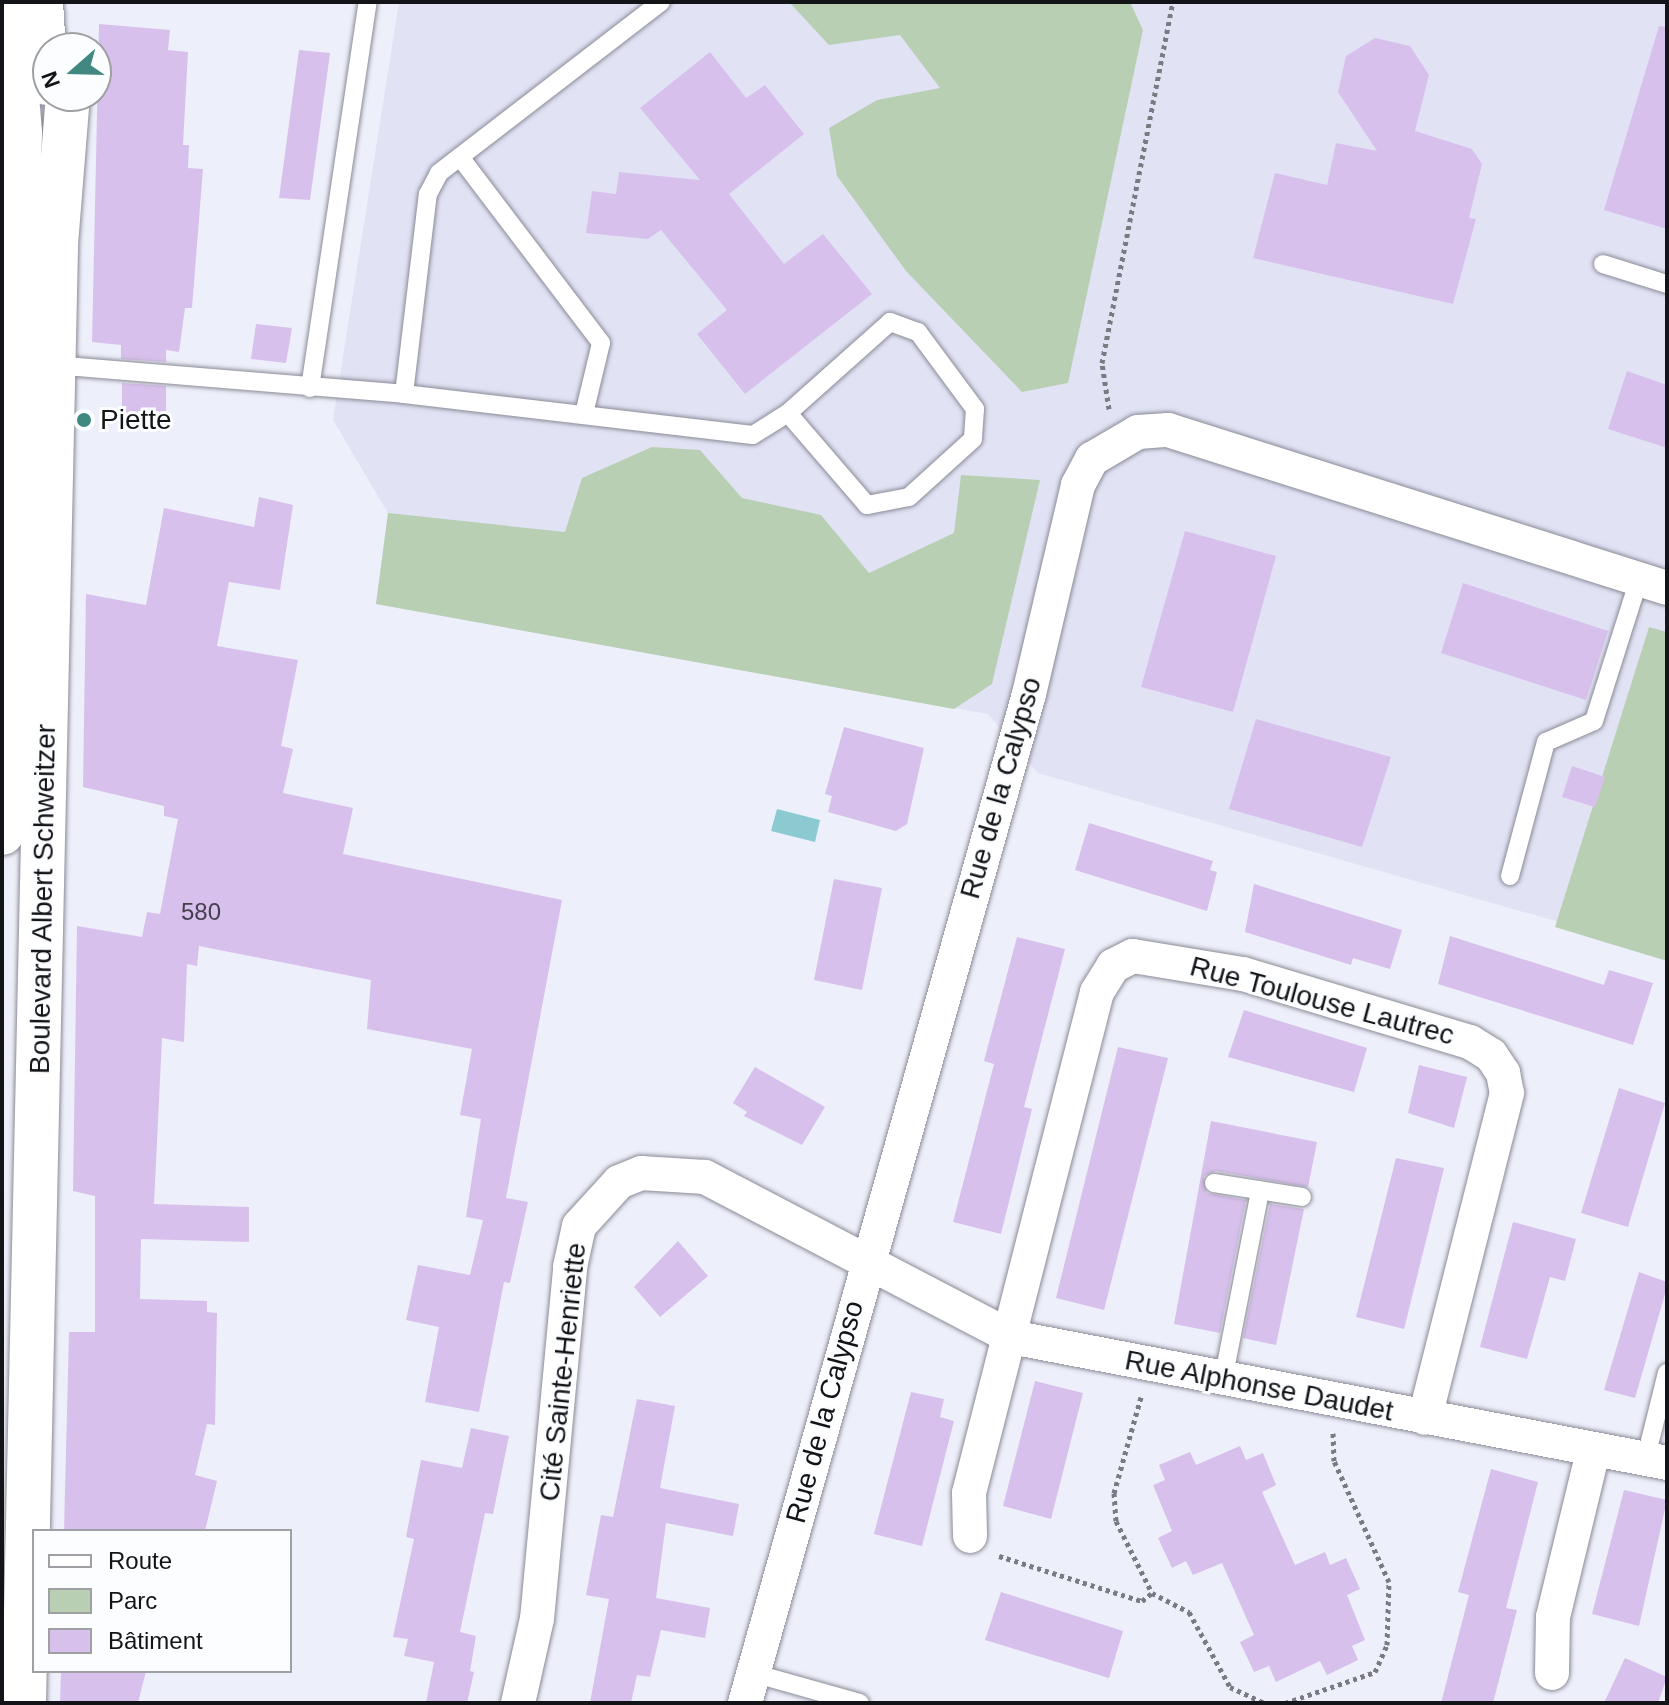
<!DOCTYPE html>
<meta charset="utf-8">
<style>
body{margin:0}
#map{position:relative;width:1669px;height:1705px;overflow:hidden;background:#edeffa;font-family:Arial,sans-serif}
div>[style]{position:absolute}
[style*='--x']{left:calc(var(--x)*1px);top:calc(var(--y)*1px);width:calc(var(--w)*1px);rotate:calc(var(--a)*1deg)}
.built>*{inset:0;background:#e1e3f5}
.green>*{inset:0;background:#b8cfb4}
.water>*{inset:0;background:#8ccad2}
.building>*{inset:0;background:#d8c0ec}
.path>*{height:5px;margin-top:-2.5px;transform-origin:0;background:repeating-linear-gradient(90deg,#7a7b82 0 4px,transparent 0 8px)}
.roads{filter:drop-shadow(0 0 2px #8a8b96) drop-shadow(0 0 2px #8a8b96)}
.service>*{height:18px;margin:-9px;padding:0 9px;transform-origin:9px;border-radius:9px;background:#fff}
.minor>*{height:34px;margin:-17px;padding:0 17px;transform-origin:17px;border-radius:17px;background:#fff}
.secondary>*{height:44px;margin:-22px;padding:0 22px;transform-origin:22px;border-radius:22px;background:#fff}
.dots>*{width:22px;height:22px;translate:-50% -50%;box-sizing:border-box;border:4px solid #fcfdff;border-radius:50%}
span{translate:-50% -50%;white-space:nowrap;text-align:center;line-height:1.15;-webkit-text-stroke:6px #fcfdff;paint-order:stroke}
.number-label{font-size:24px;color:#443f4d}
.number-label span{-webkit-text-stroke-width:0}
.poi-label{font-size:28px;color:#131418}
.left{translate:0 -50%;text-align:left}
.street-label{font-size:28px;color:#131418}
.frame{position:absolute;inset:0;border:4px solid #131418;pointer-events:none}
.legend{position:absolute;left:32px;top:1529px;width:260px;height:144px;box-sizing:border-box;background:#fcfdff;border:2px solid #9fa0a3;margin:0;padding:10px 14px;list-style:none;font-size:24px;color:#131418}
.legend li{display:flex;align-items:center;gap:16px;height:40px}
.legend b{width:40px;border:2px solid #9fa0a3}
.north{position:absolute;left:32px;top:32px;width:80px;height:80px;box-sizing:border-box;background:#fcfdff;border:2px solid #9fa0a3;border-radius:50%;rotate:250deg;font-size:22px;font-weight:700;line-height:32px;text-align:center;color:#131418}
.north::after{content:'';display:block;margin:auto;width:28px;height:36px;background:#418880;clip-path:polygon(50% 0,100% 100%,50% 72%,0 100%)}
</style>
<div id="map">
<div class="built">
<div style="clip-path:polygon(399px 2px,1667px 2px,1667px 953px,1038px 773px,988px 714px,376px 604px,388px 513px,333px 420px)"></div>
</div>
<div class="green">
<div style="clip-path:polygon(789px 2px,1130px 2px,1143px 30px,1068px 383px,1022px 392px,906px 271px,837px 176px,829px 128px,877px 100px,940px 88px,900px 35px,829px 45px)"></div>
<div style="clip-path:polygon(652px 447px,700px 450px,742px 498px,821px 515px,869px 573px,954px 533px,961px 475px,1040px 480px,992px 684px,954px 709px,376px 604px,388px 513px,565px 532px,582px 478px)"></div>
<div style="clip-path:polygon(1649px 627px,1667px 632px,1667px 961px,1555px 927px)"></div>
</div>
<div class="water">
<div style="clip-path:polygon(777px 809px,820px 820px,815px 842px,771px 831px)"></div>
</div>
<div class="building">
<div style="clip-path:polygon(99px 24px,170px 30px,168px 50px,188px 52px,183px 145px,189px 145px,188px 168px,203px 169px,192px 308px,185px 308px,179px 352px,166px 350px,166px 362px,121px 359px,121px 345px,92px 342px)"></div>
<div style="clip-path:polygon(1659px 26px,1667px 27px,1667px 229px,1604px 210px)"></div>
<div style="clip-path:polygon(1375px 38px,1410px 46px,1429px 75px,1415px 131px,1472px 149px,1482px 164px,1469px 218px,1476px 219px,1453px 304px,1253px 258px,1275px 173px,1327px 185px,1336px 143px,1377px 151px,1338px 92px,1346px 56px)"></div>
<div style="clip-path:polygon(299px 50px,330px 53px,310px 200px,279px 198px)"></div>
<div style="clip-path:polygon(710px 52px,746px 98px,765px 85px,804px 134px,729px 194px,784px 264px,823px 234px,872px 294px,745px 394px,697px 334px,727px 310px,661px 230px,648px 239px,586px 233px,592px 191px,616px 194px,619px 172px,700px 180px,640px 108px)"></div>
<div style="clip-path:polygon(256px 324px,292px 328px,286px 363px,251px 359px)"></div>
<div style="clip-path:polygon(1627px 371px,1667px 385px,1667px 448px,1608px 429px)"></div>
<div style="clip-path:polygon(122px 383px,166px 386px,166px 432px,122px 427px)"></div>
<div style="clip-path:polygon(259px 497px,293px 505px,280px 590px,229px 582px,217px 646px,298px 660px,281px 746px,293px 749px,283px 793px,353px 808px,343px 854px,562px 900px,506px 1198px,528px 1202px,510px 1283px,504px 1282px,479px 1412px,425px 1402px,439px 1327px,406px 1320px,418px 1265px,470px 1275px,483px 1220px,466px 1217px,481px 1119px,460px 1115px,472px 1049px,367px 1029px,371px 980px,199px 946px,197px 966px,187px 964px,184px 1042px,162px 1038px,154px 1204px,249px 1207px,249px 1242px,141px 1239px,140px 1299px,207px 1301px,207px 1312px,217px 1313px,215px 1425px,207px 1424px,195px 1475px,217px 1481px,205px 1531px,64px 1531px,69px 1332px,95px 1332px,95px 1196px,73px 1191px,77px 926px,142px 937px,147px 912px,160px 914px,178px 819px,164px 816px,164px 806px,83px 787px,86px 594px,146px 605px,164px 508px,254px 527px)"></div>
<div style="clip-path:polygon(1185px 531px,1276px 556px,1233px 712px,1141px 687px)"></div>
<div style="clip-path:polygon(1463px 583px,1608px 631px,1586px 700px,1441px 653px)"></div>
<div style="clip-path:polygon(1256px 719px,1391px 757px,1362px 847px,1229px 809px)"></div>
<div style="clip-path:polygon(844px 727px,924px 748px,907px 824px,896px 831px,828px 812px,832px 796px,825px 794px)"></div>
<div style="clip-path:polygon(1572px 766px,1605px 777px,1595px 807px,1562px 797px)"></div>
<div style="clip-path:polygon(1089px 823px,1213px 861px,1210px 870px,1217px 872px,1207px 911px,1075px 870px)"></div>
<div style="clip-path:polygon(834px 879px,882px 888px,862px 990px,814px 980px)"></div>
<div style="clip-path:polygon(1254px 884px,1402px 930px,1390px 969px,1353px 958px,1351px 965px,1245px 932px)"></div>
<div style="clip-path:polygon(1450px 936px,1604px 985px,1609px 970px,1653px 983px,1633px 1045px,1438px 984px)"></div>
<div style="clip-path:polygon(1017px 937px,1065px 949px,1024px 1107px,1032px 1109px,1001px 1234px,953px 1222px,994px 1064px,984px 1061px)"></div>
<div style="clip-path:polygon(1244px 1010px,1367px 1048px,1354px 1092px,1228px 1057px)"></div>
<div style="clip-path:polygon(1118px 1047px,1168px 1058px,1104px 1310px,1056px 1298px)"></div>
<div style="clip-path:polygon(1419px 1065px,1467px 1077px,1454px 1128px,1408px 1113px)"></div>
<div style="clip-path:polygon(755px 1067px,825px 1107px,802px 1145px,744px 1116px,747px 1112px,733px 1103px)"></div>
<div style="clip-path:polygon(1619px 1088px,1665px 1103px,1628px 1227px,1581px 1213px)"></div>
<div style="clip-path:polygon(1211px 1121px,1317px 1142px,1308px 1187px,1216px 1171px,1204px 1176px,1207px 1193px,1246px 1200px,1220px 1333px,1174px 1324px)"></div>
<div style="clip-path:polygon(1396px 1158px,1444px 1168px,1404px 1329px,1356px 1317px)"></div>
<div style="clip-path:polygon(1270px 1204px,1304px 1209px,1276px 1345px,1243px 1338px)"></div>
<div style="clip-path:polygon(1513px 1222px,1576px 1239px,1565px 1281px,1550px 1277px,1527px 1359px,1480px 1347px)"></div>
<div style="clip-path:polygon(678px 1241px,708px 1276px,660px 1317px,634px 1287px)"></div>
<div style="clip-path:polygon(1639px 1272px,1667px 1282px,1667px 1287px,1635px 1398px,1604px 1390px)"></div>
<div style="clip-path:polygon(1035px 1381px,1083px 1393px,1051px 1519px,1003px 1506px)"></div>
<div style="clip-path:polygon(911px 1392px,944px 1399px,940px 1417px,954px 1421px,922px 1546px,874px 1534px)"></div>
<div style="clip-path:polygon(637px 1399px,675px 1406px,660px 1488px,739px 1504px,733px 1536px,666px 1523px,656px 1598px,710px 1608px,705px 1638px,661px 1630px,650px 1677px,637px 1675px,631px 1703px,590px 1703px,609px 1599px,586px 1595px,601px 1515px,613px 1517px)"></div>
<div style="clip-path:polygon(471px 1428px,509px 1436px,493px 1514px,485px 1513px,460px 1632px,476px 1636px,470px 1671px,474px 1672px,467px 1703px,426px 1703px,434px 1662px,404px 1656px,408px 1639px,393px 1637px,414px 1539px,406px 1537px,421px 1460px,462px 1468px)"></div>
<div style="clip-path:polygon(1240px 1446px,1246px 1460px,1263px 1453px,1276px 1485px,1262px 1492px,1295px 1565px,1325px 1552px,1330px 1565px,1346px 1558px,1360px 1589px,1347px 1595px,1365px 1640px,1352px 1646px,1358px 1660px,1327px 1675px,1320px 1661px,1276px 1682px,1269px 1666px,1254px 1672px,1240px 1642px,1254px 1635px,1222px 1563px,1193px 1575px,1186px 1561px,1172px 1568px,1158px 1538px,1172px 1531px,1153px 1485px,1165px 1480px,1159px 1465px,1190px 1452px,1196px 1465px)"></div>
<div style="clip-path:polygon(1491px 1469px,1538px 1482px,1506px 1608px,1517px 1610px,1493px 1703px,1441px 1703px,1469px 1595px,1458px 1592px)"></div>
<div style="clip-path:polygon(1624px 1490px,1667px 1500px,1639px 1626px,1592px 1614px)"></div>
<div style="clip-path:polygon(1001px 1592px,1123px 1631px,1109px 1678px,985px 1640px)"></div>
<div style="clip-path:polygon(1625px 1658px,1667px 1677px,1658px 1703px,1604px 1703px)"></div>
<div style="clip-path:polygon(61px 1671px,146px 1671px,138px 1703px,60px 1703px)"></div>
</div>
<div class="path">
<div style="--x:1109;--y:409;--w:47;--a:-98.7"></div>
<div style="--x:1102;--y:363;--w:368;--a:-78.9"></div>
<div style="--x:1141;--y:1397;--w:100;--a:105.7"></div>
<div style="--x:1114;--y:1493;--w:28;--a:86"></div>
<div style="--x:1116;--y:1521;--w:80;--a:63.4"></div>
<div style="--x:1152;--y:1593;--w:42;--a:27.2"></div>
<div style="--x:1189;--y:1612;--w:85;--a:61.3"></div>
<div style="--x:1230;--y:1687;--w:38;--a:25"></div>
<div style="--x:999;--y:1556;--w:150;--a:17.5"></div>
<div style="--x:1142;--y:1601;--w:13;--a:-39"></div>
<div style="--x:1285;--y:1703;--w:95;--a:-19"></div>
<div style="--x:1375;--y:1672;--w:30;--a:-66"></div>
<div style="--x:1387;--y:1645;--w:63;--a:-88.2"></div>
<div style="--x:1389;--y:1582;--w:133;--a:-114.4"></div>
<div style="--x:1334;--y:1461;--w:28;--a:-92"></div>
</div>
<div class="roads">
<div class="service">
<div style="--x:460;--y:157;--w:233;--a:52.8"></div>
<div style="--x:601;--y:343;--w:73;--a:103.5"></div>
<div style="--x:1603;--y:264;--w:67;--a:17.4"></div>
<div style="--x:53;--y:365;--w:352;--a:4.7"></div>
<div style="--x:404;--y:394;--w:351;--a:6.7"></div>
<div style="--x:753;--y:435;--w:41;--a:-32.2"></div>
<div style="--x:788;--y:413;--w:137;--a:-41.7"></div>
<div style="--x:890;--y:322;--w:30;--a:20"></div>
<div style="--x:918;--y:332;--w:96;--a:53.5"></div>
<div style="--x:975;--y:409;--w:30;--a:94"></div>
<div style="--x:973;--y:439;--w:86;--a:137.8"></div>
<div style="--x:909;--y:497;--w:43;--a:169.2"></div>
<div style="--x:867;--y:505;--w:121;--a:-130.7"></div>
<div style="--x:310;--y:388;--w:390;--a:-81.5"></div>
<div style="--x:404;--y:394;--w:201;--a:-83.2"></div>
<div style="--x:428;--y:194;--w:24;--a:-62"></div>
<div style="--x:439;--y:173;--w:280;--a:-37.6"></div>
<div style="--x:1510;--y:876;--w:139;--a:-75"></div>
<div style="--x:1546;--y:742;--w:52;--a:-23.6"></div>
<div style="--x:1594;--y:721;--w:149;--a:-72.4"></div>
<div style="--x:1214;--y:1183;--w:89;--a:9"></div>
<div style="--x:1223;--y:1380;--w:193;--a:-78.9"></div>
<div style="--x:1645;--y:1461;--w:91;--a:-76"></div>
<div style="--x:753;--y:1673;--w:111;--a:15.7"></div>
</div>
<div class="minor">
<div style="--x:970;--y:1536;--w:43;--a:-91.3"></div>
<div style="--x:969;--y:1493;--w:517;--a:-75.67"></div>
<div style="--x:1097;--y:992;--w:31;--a:-58"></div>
<div style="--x:1113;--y:966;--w:22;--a:-27"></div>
<div style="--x:1133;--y:956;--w:111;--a:9.3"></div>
<div style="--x:1243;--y:974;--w:237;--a:16.7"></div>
<div style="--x:1470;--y:1042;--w:25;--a:32"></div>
<div style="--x:1491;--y:1055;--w:22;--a:56"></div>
<div style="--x:1503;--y:1073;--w:20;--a:79"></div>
<div style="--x:1507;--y:1093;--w:335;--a:104.2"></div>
<div style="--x:1552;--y:1673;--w:56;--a:-89"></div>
<div style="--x:1553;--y:1617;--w:170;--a:-76.4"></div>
<div style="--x:518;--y:1703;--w:86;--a:-77.3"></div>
<div style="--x:537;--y:1619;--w:354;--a:-84.6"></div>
<div style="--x:570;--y:1267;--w:42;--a:-77.6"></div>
<div style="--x:579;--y:1226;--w:59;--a:-47.7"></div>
<div style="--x:619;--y:1182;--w:24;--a:-22"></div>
<div style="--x:641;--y:1173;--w:64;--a:3.6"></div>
<div style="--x:705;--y:1177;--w:345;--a:27.6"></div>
<div style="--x:1011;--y:1337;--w:668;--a:10.87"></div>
<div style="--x:745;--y:1703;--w:1048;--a:-74.28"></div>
<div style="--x:1029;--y:694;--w:215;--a:-76.8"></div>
<div style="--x:1078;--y:485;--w:30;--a:-62"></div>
<div style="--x:1092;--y:459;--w:53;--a:-30.4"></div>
<div style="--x:1138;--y:432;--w:30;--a:-4"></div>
<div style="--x:1168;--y:430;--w:523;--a:17.57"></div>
</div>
<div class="secondary">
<div style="--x:41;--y:2;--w:81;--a:86.5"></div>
<div style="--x:2;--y:833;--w:701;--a:-88.53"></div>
<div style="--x:20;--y:132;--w:130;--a:-94.8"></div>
<div style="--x:24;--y:1703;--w:1459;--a:-88.74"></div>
<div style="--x:56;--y:244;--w:148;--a:-85.4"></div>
</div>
</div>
<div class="dots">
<div style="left:84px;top:420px;background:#418880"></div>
</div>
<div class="number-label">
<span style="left:201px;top:912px">580</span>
</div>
<div class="poi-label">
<span class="left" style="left:100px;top:420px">Piette</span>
</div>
<div class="street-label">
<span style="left:1001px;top:788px;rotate:-74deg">Rue de la Calypso</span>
<span style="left:43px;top:899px;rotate:-89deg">Boulevard Albert Schweitzer</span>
<span style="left:1322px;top:1001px;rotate:15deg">Rue Toulouse Lautrec</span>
<span style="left:563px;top:1372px;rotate:-84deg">Cité Sainte-Henriette</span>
<span style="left:1259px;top:1386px;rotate:11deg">Rue Alphonse Daudet</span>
<span style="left:825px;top:1412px;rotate:-75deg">Rue de la Calypso</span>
</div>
<div class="frame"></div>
<ul class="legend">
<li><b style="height:10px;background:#fff"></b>Route</li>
<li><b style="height:22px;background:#b8cfb4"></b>Parc</li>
<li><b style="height:22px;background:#d8c0ec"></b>Bâtiment</li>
</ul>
<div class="north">N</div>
</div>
